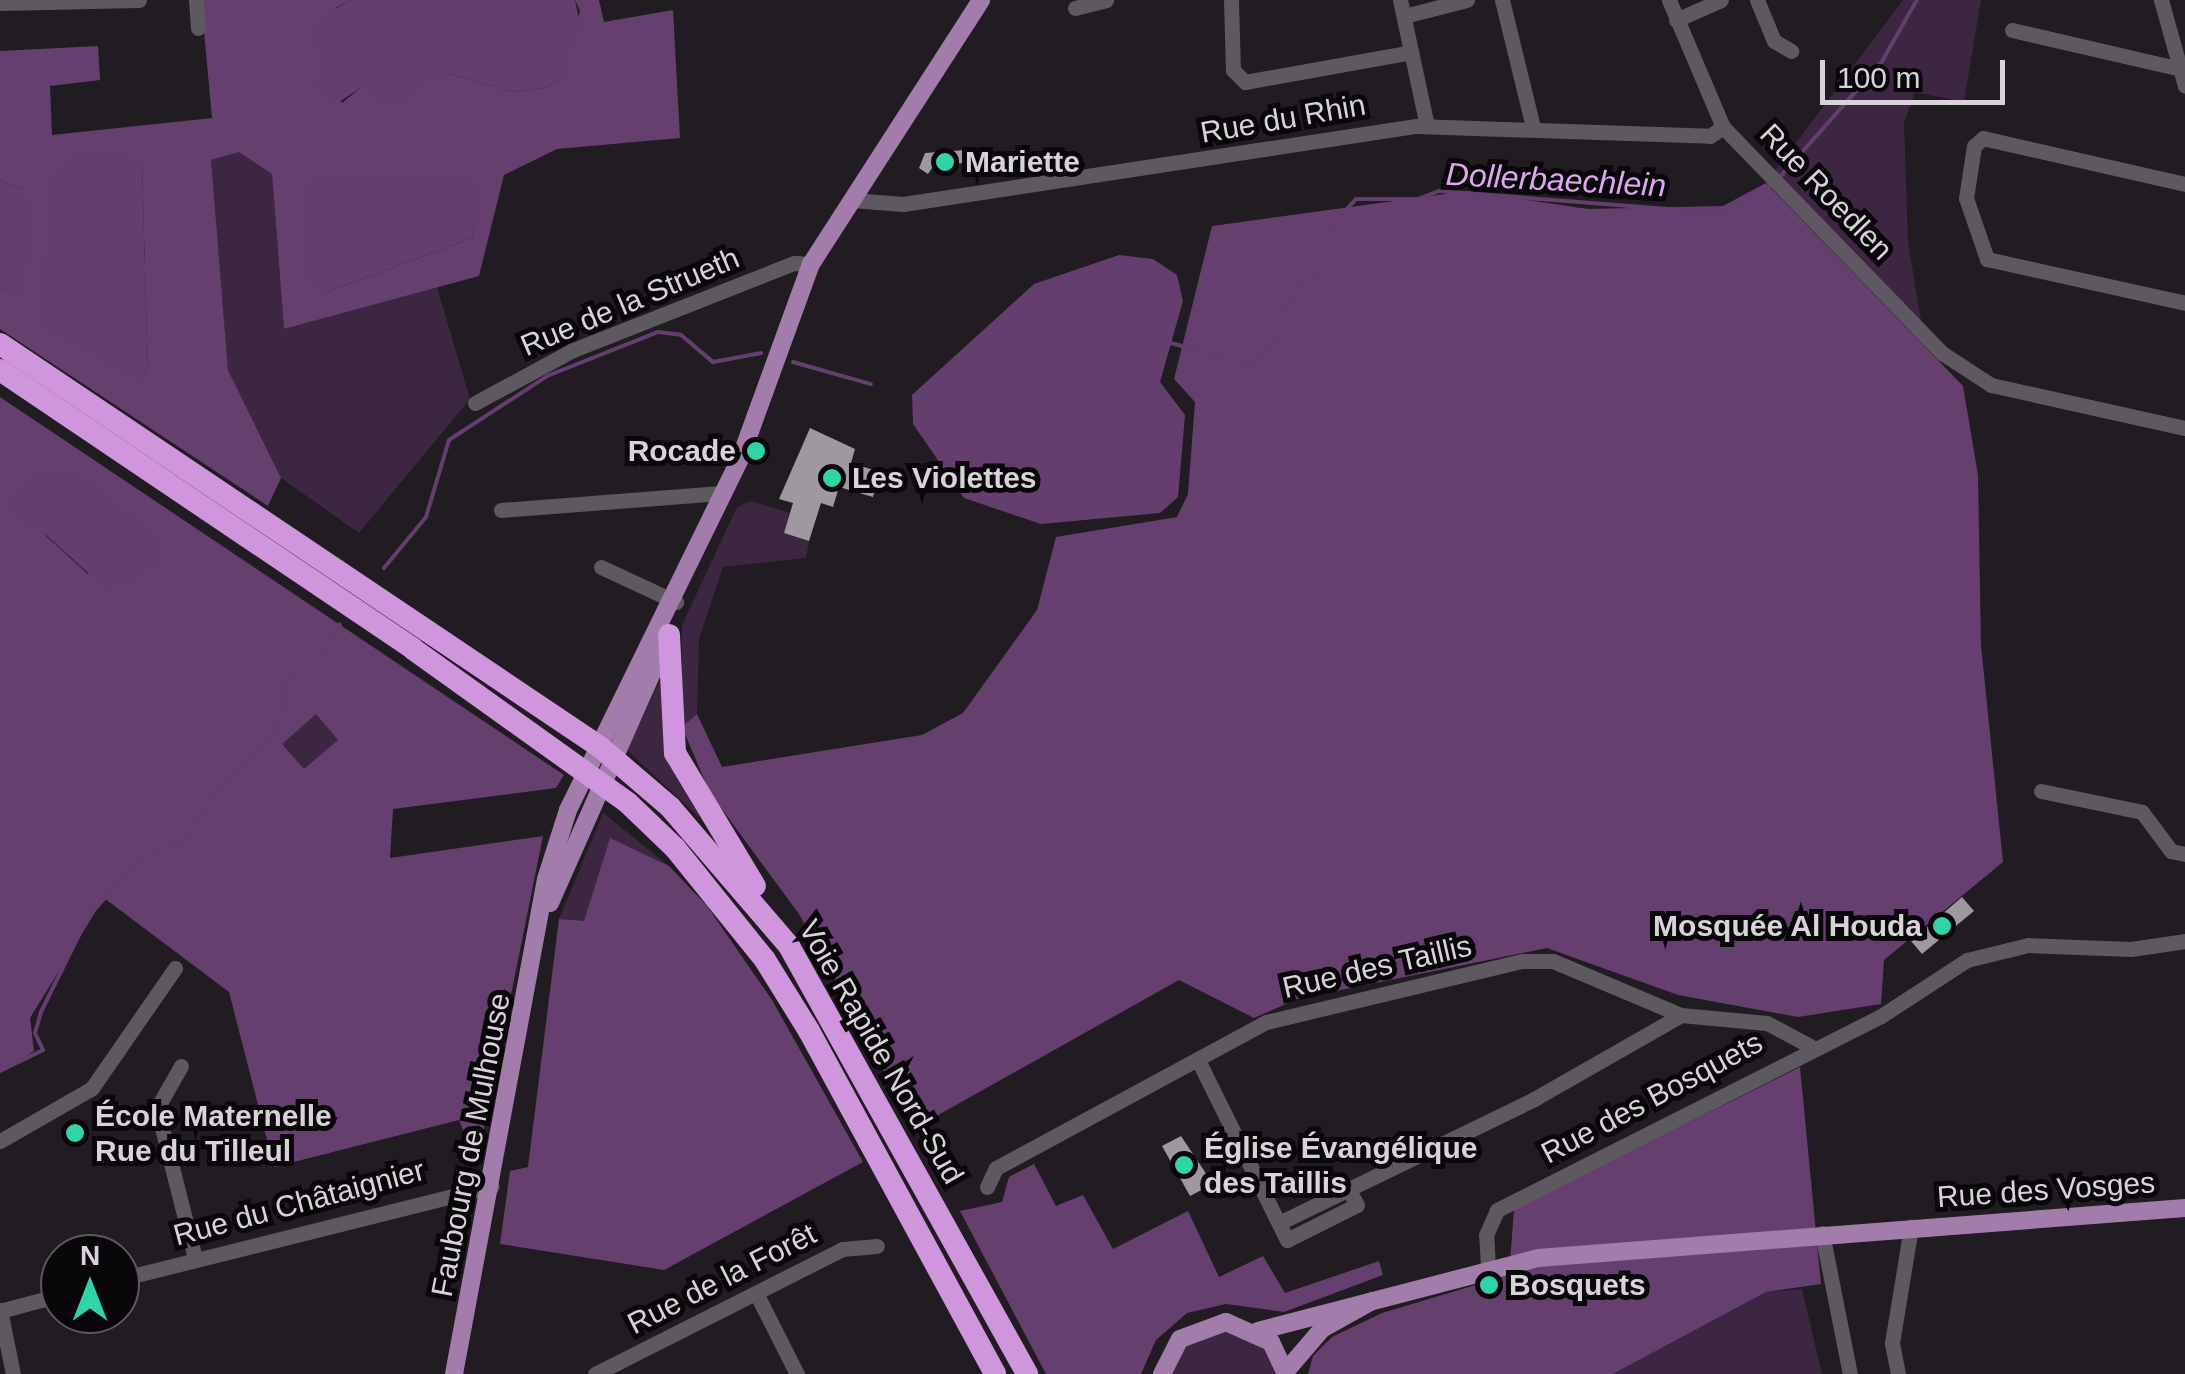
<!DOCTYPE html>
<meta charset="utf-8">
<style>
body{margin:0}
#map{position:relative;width:2185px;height:1374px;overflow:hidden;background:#211b22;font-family:Arial,sans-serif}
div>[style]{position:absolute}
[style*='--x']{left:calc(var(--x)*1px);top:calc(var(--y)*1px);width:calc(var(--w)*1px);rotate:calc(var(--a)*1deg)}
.green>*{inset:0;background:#3c2641}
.forest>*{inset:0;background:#653f6d}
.water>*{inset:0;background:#643f6d}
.stream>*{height:4px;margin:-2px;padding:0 2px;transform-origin:2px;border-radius:2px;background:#643f6d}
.building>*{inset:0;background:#9f98a1}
.minor>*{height:15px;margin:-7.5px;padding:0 7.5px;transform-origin:7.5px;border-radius:7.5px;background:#5e5860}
.major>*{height:18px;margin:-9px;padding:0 9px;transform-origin:9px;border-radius:9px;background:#a27dab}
.highway>*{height:22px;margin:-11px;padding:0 11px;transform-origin:11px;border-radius:11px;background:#cf95dd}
.dots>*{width:28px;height:28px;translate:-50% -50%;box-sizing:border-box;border:5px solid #09070a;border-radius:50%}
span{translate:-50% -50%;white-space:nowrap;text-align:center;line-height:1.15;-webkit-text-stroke:10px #09070a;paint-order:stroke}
.street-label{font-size:30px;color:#d7d3d8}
.poi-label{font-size:30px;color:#d7d3d8;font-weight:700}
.left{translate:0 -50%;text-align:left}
.right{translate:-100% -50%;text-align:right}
.water-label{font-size:32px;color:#e0a6ee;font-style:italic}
.north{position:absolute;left:40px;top:1234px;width:100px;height:100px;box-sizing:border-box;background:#09070a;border:2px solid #5b595c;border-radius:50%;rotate:0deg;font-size:28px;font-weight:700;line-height:40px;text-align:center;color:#d7d3d8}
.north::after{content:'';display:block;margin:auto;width:35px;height:45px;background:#31d4a9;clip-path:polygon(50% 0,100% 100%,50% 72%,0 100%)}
.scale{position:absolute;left:1820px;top:60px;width:185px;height:45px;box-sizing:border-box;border:5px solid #d7d3d8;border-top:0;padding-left:12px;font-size:30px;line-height:35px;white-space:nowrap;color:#d7d3d8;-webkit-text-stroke:8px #09070a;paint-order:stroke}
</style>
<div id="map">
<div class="green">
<div style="clip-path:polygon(1903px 0,1981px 0,1964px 102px,1915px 92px,1904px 123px,1908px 242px,1926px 350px,1766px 183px)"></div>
<div style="clip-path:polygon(239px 151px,272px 174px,284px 329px,437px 287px,470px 399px,359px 533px,281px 478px,228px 370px,210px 160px)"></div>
<div style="clip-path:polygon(751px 501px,790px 513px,784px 533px,809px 541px,806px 558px,723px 567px,699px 639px,697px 714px,682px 727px,682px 625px,737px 507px)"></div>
<div style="clip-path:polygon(660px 680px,663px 717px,700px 818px,627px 750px)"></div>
<div style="clip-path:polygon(316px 713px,339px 740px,304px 770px,281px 743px)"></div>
<div style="clip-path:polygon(603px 813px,669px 866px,610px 839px,584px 922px,559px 919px)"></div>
<div style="clip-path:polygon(1802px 1289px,1822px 1374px,1613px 1374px,1766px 1292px)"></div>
<div style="clip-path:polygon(1226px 1331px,1264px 1347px,1278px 1374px,1170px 1374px,1186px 1345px)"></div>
</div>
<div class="forest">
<div style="clip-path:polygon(evenodd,201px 0,350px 0,336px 8px,322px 58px,342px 103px,366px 83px,448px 74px,515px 92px,543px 88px,561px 81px,580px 11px,575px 0,599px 0,604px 22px,673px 10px,680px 138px,557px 149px,504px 175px,479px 276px,284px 329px,272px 174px,239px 152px,211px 160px,228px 370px,281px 478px,268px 506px,0 329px,0 289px,25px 297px,22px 189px,0 180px,0 51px,98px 46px,100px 80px,50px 86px,52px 135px,212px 118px,201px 0,142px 164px,148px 373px,139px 383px,142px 164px,201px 0,476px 209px,472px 238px,319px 295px,476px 209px)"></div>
<div style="clip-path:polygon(1766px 183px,1963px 386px,1978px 475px,1981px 645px,2003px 862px,1884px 960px,1881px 1004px,1798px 1017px,1678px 995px,1547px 948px,1297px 999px,1254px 1018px,1179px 980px,915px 1128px,799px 914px,710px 793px,682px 727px,697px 714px,722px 767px,922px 735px,963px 713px,1037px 610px,1056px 537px,1177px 517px,1188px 494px,1195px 402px,1174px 379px,1212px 226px,1467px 191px,1588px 209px,1723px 206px)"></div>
<div style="clip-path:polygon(evenodd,0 397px,564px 775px,556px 788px,393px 809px,390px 858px,543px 836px,477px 1164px,459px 1120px,274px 1167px,229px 992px,104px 898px,30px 1018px,34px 1051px,0 1073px,0 397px,74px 474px,162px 540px,162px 558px,88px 574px,45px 535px,74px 474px,0 397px,316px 714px,338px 740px,304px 769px,282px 744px,316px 714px)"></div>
<div style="clip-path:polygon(610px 838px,669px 866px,707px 906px,772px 1000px,863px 1162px,664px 1270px,500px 1244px,510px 1171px,528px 1167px,559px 919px,584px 921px)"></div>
<div style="clip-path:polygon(1800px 1067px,1821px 1284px,1766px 1292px,1613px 1374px,1308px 1374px,1313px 1356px,1332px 1337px,1382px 1313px,1509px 1275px,1514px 1209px)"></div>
<div style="clip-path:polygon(1034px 1164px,1056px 1206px,1083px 1195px,1113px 1249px,1188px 1211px,1219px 1277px,1263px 1256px,1285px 1293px,1379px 1261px,1383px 1275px,1284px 1312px,1226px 1304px,1187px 1313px,1156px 1340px,1141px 1374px,1046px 1374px,960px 1211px,1002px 1202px,1009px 1177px)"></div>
</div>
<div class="water">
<div style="clip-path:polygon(350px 0,575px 0,581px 29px,561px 81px,543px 88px,515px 92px,448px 74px,423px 83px,410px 102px,376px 100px,366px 84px,333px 106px,313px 85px,322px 58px,311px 37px,316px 21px)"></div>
<div style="clip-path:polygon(122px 152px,142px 164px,148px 373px,139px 383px,41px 325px,47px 178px,76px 155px)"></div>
<div style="clip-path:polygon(458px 176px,480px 185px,472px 238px,319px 295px,307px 283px,301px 187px,311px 180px)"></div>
<div style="clip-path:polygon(0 180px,22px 189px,32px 206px,25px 298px,0 289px)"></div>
<div style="clip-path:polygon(1119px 255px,1153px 259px,1177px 275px,1183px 301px,1160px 382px,1185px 415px,1178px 497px,1160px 513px,1041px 524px,964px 498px,913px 424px,912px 395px,1034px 284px)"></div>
<div style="clip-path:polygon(49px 467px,74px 474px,163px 540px,162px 559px,132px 585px,106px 589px,46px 535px,22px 527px,9px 506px,11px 493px)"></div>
</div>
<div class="stream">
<div style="--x:1780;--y:177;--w:152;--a:-48.5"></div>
<div style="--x:1881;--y:63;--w:73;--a:-60.3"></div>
<div style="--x:1171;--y:343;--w:85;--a:15.7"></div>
<div style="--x:1253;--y:366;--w:41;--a:-48.9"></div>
<div style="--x:1280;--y:335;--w:17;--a:-90"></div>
<div style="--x:1280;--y:318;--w:39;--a:-58"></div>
<div style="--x:1301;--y:285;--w:36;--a:-32"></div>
<div style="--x:1331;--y:266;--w:40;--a:-90"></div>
<div style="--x:1331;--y:226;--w:37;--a:-47"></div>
<div style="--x:1356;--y:199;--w:62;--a:0"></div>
<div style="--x:1418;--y:199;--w:22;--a:-21"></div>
<div style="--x:1439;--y:191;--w:281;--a:4.5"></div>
<div style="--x:1719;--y:213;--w:61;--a:-28.2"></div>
<div style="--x:793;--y:362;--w:81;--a:15.8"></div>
<div style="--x:384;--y:568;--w:66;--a:-50.5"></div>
<div style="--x:426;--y:517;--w:80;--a:-73.4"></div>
<div style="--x:449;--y:440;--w:117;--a:-33.1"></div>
<div style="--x:547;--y:376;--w:119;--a:-21.6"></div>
<div style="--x:658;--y:332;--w:23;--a:7"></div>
<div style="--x:681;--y:335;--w:42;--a:40.2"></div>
<div style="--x:713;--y:362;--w:49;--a:-10.6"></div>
<div style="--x:0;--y:1071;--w:48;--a:-26"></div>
<div style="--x:43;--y:1050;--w:19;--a:-115"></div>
<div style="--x:35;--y:1033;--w:22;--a:-74"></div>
<div style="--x:41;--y:1012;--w:106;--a:-63.7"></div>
<div style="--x:88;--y:917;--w:76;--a:-48.7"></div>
<div style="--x:138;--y:860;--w:48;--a:-22.2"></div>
<div style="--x:182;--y:842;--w:75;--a:-54.8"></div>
<div style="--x:225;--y:781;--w:69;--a:-45"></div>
<div style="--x:274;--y:732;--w:27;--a:-66"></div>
<div style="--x:285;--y:707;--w:25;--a:-101"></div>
<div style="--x:280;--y:682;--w:35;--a:-22"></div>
<div style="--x:313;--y:669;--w:52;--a:-59"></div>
</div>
<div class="building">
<div style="clip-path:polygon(965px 150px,965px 163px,934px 165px,928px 174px,919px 168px,925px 153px)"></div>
<div style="clip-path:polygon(810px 428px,855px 449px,851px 463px,880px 472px,873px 497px,839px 487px,833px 507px,821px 503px,809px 541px,784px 533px,793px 503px,779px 499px)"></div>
<div style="clip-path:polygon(1962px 897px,1974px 911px,1922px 954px,1911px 941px)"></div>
<div style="clip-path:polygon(1181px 1136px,1213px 1184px,1190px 1196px,1162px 1146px)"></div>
</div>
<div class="minor">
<div style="--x:196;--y:0;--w:28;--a:86"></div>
<div style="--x:1231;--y:0;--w:70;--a:88.4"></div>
<div style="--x:1233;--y:70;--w:17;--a:45"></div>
<div style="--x:1245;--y:82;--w:169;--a:-10.2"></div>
<div style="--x:1400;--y:0;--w:129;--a:77.9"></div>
<div style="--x:1502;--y:0;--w:131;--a:76.3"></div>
<div style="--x:1669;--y:0;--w:138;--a:67"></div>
<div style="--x:1723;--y:127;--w:315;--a:45.9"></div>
<div style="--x:1942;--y:353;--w:59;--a:33.1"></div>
<div style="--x:1991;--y:385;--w:199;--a:12.5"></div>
<div style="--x:1757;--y:0;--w:44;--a:67.5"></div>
<div style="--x:1774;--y:41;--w:20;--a:30"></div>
<div style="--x:2161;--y:0;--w:89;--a:74.4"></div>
<div style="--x:0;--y:3;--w:139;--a:-1.2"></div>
<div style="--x:1075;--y:8;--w:32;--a:-14"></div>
<div style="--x:1404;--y:16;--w:65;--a:-14.3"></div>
<div style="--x:1676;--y:20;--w:49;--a:-24"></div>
<div style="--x:2012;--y:30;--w:178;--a:13"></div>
<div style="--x:2185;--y:184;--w:207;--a:-167.2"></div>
<div style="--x:1983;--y:138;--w:12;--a:138"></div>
<div style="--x:1974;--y:146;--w:53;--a:98.7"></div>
<div style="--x:1966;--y:198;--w:65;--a:71"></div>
<div style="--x:1987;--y:259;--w:203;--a:12.5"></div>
<div style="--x:852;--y:200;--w:51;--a:4.5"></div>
<div style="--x:903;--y:204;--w:519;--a:-8.65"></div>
<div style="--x:1416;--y:126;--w:294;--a:1.9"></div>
<div style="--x:1710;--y:136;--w:16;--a:-35"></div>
<div style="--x:475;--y:403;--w:111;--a:-28.4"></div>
<div style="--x:573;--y:350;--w:238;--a:-21.5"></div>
<div style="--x:794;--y:263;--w:17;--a:3"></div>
<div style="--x:501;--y:510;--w:224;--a:-4.4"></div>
<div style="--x:601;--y:567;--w:83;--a:25"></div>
<div style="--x:2041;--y:791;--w:103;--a:11.7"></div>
<div style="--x:2142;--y:812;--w:49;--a:53.4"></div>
<div style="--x:2171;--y:851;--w:14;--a:12"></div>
<div style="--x:1198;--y:1060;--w:201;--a:63.7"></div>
<div style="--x:1287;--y:1240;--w:78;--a:-26.6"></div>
<div style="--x:1357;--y:1205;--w:18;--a:-119"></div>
<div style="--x:181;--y:1066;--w:48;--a:119.7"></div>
<div style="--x:157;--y:1108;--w:155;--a:75.8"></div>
<div style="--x:0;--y:1141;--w:106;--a:-29.9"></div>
<div style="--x:92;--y:1088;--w:146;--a:-55.3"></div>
<div style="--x:987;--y:1187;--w:21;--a:-65"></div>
<div style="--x:996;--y:1168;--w:307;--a:-28.4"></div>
<div style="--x:1266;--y:1022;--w:263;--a:-13.4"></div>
<div style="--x:1522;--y:961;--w:31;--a:0"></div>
<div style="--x:1553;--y:961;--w:139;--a:22.9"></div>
<div style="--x:1681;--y:1015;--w:86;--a:5.3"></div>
<div style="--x:1767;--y:1023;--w:49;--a:28.1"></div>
<div style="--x:1279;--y:1223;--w:284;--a:-25.9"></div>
<div style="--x:1534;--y:1099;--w:169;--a:-29.7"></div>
<div style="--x:1822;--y:1233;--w:144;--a:78.8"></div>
<div style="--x:1488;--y:1268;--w:33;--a:-93"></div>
<div style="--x:1486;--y:1235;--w:27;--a:-66"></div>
<div style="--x:1497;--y:1210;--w:430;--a:-26.8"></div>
<div style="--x:1881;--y:1016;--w:103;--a:-33.1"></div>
<div style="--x:1967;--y:960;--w:63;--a:-13.8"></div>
<div style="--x:2028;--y:945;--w:103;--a:2.2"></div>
<div style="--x:2131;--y:949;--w:55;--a:-8.4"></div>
<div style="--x:120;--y:1279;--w:383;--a:-14"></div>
<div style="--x:756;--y:1293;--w:91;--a:63.2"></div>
<div style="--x:0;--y:1310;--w:65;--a:78.5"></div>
<div style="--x:0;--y:1311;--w:62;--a:-14.9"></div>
<div style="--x:595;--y:1374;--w:277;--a:-26.8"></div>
<div style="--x:842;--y:1249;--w:35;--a:-5"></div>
<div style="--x:1898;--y:1374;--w:32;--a:-101"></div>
<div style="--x:1892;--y:1343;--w:118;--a:-80.7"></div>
</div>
<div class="major">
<div style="--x:550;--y:903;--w:289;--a:-66.1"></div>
<div style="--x:1258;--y:1331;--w:289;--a:-14.6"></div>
<div style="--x:1538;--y:1258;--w:649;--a:-4.42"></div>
<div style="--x:1286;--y:1371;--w:55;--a:-49.4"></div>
<div style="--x:1322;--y:1329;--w:57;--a:-29.2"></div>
<div style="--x:454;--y:1374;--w:503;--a:-79.47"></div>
<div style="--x:546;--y:879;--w:72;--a:-72.3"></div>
<div style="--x:568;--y:810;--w:391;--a:-63.9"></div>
<div style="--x:740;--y:459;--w:208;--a:-70"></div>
<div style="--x:811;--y:264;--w:314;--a:-57.2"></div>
<div style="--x:1162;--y:1374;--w:39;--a:-63"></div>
<div style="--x:1180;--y:1339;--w:49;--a:-20.3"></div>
<div style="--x:1226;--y:1322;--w:49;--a:24"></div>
<div style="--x:1271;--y:1342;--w:35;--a:65"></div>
</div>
<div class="highway">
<div style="--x:0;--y:344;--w:723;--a:33.89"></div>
<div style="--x:600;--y:747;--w:92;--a:40.6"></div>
<div style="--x:670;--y:807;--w:183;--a:49.4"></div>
<div style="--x:789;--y:946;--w:490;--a:60.9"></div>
<div style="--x:0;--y:370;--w:498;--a:34"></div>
<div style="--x:413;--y:649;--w:264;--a:35.6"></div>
<div style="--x:628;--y:803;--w:65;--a:43.8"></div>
<div style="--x:675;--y:848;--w:144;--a:51.2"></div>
<div style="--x:765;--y:960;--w:84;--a:58.2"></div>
<div style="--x:809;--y:1031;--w:390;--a:61.5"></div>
<div style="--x:669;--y:635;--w:118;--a:87.1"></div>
<div style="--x:675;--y:753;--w:155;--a:59"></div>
</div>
<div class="dots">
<div style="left:945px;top:162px;background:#31d4a9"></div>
<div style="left:756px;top:451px;background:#31d4a9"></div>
<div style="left:832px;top:478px;background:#31d4a9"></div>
<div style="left:1942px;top:926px;background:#31d4a9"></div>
<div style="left:75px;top:1133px;background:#31d4a9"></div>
<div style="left:1184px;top:1165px;background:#31d4a9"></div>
<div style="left:1489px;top:1285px;background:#31d4a9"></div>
</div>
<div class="street-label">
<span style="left:1283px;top:119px;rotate:-10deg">Rue du Rhin</span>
<span style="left:1826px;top:192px;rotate:46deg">Rue Roedlen</span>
<span style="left:630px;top:302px;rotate:-23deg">Rue de la Strueth</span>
<span style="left:1377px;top:967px;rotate:-13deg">Rue des Taillis</span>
<span style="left:881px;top:1052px;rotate:60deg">Voie Rapide Nord-Sud</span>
<span style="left:1652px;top:1098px;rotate:-28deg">Rue des Bosquets</span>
<span style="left:471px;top:1145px;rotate:-79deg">Faubourg de Mulhouse</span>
<span style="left:2046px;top:1190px;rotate:-4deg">Rue des Vosges</span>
<span style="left:299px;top:1203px;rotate:-15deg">Rue du Châtaignier</span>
<span style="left:722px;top:1279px;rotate:-27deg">Rue de la Forêt</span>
</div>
<div class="poi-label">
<span class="left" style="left:965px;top:162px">Mariette</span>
<span class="right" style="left:736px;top:451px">Rocade</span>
<span class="left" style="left:852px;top:478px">Les Violettes</span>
<span class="right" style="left:1922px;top:926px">Mosquée Al Houda</span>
<span class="left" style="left:95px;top:1133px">École Maternelle<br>Rue du Tilleul</span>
<span class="left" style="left:1204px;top:1165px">Église Évangélique<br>des Taillis</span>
<span class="left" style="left:1509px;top:1285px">Bosquets</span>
</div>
<div class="water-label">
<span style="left:1556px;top:180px;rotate:3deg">Dollerbaechlein</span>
</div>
<div class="north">N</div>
<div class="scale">100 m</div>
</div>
